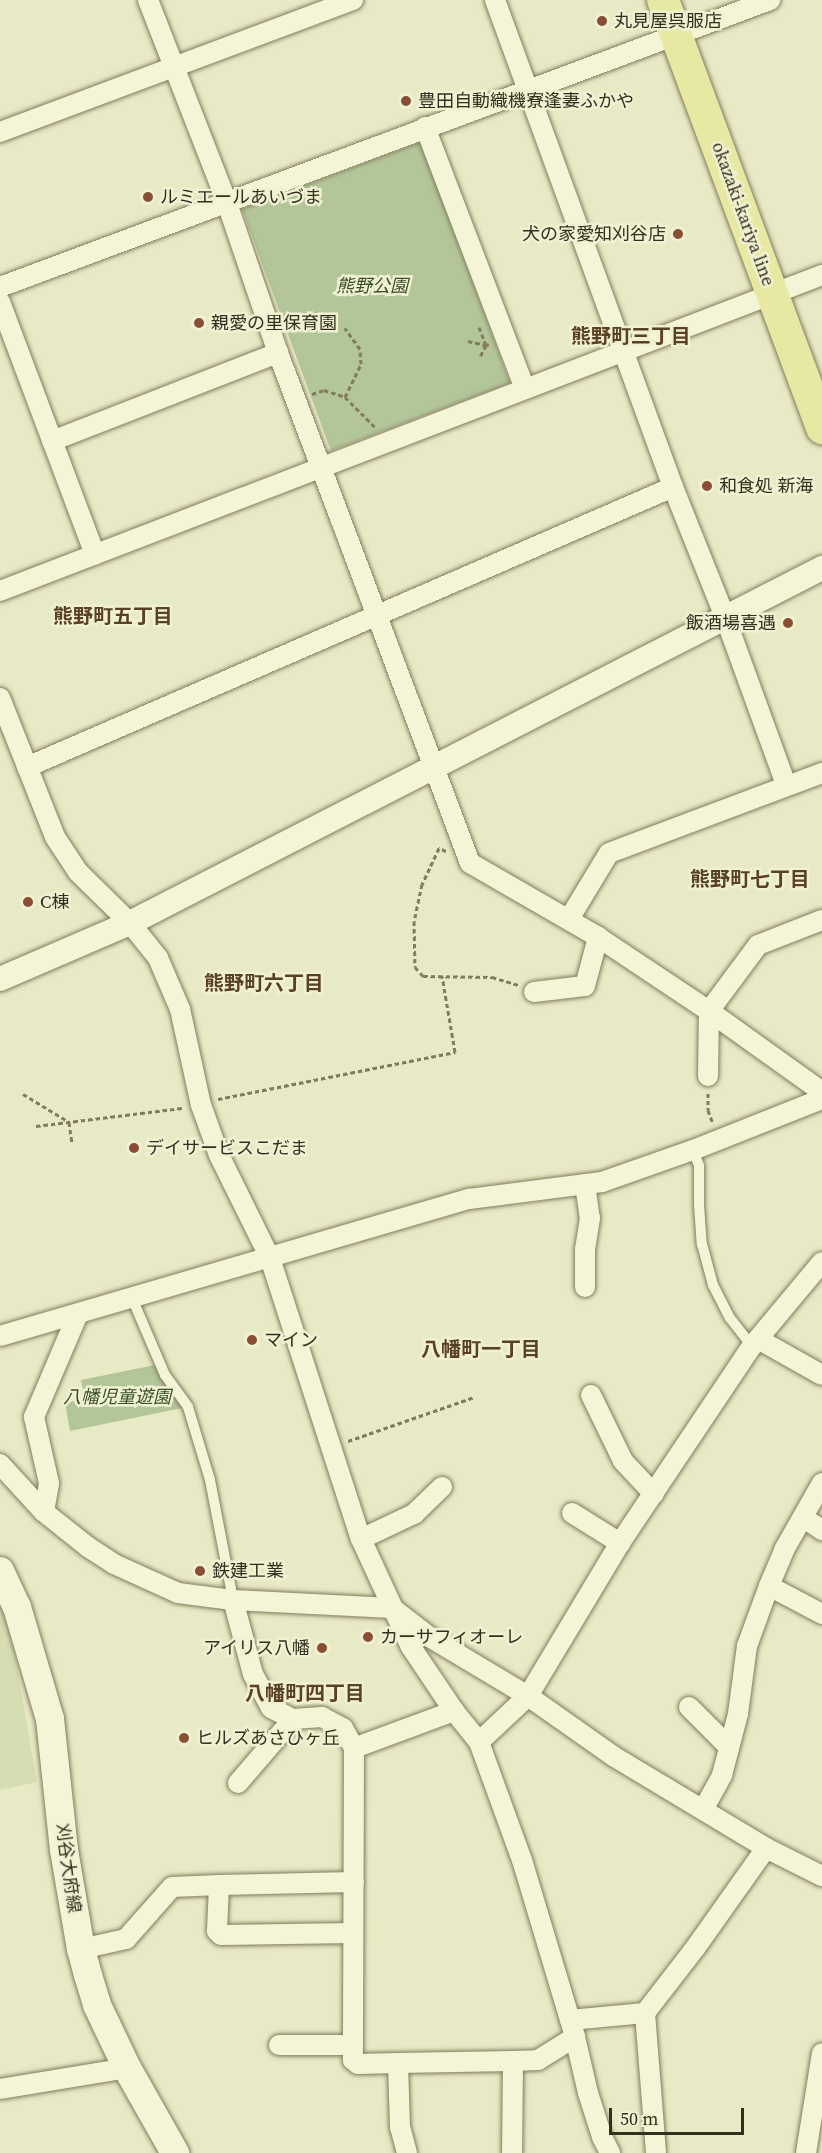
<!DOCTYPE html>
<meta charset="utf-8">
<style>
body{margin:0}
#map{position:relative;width:822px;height:2153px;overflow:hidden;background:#e8e9c5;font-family:"Source Serif 4","Noto Sans JP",serif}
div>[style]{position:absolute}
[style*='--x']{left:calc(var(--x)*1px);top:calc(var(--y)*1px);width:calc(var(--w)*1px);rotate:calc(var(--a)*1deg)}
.farmland>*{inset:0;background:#d7ddb3}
.green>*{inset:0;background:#b3c69a}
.path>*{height:3px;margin-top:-1.5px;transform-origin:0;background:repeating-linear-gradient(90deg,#827c5d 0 4.5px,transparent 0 7.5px)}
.roads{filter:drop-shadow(0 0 2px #827c5d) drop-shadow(0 0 2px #827c5d)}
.service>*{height:10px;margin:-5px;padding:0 5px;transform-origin:5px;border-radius:5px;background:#f4f5d7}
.minor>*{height:20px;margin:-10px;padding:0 10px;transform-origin:10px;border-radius:10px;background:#f4f5d7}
.tertiary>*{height:24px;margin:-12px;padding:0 12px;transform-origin:12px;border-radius:12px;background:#f4f5d7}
.secondary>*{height:28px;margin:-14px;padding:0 14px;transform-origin:14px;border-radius:14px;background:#f4f5d7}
.primary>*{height:32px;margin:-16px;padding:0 16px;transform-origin:16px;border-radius:16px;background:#e7e8a1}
.dots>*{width:16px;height:16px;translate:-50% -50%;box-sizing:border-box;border:3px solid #f0f1d3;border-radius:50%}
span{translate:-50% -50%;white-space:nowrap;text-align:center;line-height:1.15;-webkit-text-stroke:5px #f0f1d3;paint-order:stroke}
.poi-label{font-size:18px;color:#332f1f}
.left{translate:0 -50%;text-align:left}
.right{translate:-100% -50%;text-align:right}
.street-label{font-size:18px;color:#332f1f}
.park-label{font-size:18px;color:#384d28;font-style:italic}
.neighbourhood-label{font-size:20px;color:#5b4123;font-weight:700}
.scale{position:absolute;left:609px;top:2108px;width:135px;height:27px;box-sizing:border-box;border:3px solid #332f1f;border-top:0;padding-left:8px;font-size:18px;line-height:21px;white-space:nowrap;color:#332f1f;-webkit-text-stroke:4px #f0f1d3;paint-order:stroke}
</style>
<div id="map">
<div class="farmland">
<div style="clip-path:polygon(0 1602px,14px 1650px,37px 1782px,0 1790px)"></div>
</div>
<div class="green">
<div style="clip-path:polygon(421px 142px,510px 383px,331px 451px,242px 209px)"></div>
<div style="clip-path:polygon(155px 1365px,167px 1387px,178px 1395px,182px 1408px,70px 1431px,65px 1403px,85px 1399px,81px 1380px)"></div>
</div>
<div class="path">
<div style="--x:479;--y:327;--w:19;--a:69"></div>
<div style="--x:486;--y:345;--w:3;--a:-18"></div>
<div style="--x:468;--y:341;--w:18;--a:13"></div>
<div style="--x:486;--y:345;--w:13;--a:117"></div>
<div style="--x:312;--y:394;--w:13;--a:-18"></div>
<div style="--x:324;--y:390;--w:22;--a:18"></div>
<div style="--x:345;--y:397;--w:42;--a:45"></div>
<div style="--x:345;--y:397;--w:37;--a:-64"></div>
<div style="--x:361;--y:364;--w:15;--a:-94"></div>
<div style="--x:360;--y:349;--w:26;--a:-126"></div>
<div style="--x:446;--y:851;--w:8;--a:-157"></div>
<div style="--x:439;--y:848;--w:40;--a:115"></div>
<div style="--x:422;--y:884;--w:38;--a:102"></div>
<div style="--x:414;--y:921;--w:46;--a:88.8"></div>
<div style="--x:415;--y:967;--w:12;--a:48"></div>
<div style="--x:423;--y:976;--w:69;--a:0.8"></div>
<div style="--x:492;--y:977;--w:28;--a:17"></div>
<div style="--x:708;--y:1093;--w:17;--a:90"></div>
<div style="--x:708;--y:1110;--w:15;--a:70"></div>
<div style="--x:23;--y:1094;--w:54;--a:31.3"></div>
<div style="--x:69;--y:1122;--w:22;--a:82"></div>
<div style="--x:218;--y:1099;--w:242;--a:-11.2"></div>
<div style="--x:455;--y:1052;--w:77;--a:-99.7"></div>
<div style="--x:36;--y:1126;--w:147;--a:-7"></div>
<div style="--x:348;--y:1441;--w:133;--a:-19.2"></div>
</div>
<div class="roads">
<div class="service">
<div style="--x:693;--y:1150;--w:17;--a:69"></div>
<div style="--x:699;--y:1166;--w:39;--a:90"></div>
<div style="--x:699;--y:1205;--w:39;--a:86"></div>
<div style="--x:702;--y:1244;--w:42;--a:75"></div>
<div style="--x:713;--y:1285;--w:37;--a:63"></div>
<div style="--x:730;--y:1318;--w:36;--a:52"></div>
<div style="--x:132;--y:1298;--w:84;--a:66.8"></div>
<div style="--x:165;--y:1375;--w:39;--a:54"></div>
<div style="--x:188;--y:1407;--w:76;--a:73.2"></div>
<div style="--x:210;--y:1480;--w:122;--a:79.1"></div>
</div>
<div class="minor">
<div style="--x:148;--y:0;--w:218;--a:68.7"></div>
<div style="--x:227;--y:203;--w:158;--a:71.2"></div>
<div style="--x:278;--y:353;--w:545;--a:69.37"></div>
<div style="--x:470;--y:863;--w:148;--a:30"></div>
<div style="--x:598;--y:937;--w:133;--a:33.7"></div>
<div style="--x:709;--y:1011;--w:139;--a:35.6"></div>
<div style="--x:495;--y:0;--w:519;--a:69.92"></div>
<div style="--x:673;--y:487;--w:140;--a:68.2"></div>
<div style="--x:725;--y:617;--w:179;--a:70"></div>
<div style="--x:425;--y:127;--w:280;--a:69.1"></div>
<div style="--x:0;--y:132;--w:377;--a:-20.5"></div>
<div style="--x:0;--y:287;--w:822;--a:-20.44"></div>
<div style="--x:0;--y:302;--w:270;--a:69.4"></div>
<div style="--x:52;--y:441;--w:243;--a:-21.3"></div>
<div style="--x:0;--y:591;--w:881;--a:-21.03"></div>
<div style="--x:0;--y:698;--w:149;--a:68.4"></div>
<div style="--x:55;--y:837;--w:42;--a:56.7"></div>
<div style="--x:78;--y:872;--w:73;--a:44.4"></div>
<div style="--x:130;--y:923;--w:45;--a:51.3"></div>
<div style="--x:158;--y:958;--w:56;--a:66.7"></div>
<div style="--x:180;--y:1009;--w:98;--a:77.7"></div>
<div style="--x:201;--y:1105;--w:53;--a:70.2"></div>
<div style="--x:219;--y:1155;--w:115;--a:63.7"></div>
<div style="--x:270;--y:1258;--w:295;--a:72.1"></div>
<div style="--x:361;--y:1539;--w:119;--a:65.2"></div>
<div style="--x:411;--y:1647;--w:77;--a:56.1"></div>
<div style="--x:454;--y:1711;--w:40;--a:51"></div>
<div style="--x:479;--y:1742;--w:126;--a:70"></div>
<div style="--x:522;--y:1860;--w:185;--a:73.3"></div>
<div style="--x:575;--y:2037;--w:57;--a:76.9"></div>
<div style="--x:588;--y:2093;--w:46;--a:72.3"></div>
<div style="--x:602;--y:2137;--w:18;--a:63"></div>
<div style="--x:27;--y:767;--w:704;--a:-23.43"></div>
<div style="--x:569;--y:919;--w:77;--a:-58.8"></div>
<div style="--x:609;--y:853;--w:228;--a:-20.6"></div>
<div style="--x:534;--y:992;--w:51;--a:-6.7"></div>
<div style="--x:585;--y:986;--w:51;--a:-75.1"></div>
<div style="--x:708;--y:1076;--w:65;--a:-89.1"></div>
<div style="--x:709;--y:1011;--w:82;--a:-53.4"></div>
<div style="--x:758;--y:945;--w:69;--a:-21.3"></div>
<div style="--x:585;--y:1184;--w:34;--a:82"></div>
<div style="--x:590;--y:1218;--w:31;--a:99"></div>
<div style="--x:585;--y:1249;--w:38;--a:90"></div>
<div style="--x:0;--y:1336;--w:489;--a:-16.3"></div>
<div style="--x:469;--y:1199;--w:134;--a:-7.3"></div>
<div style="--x:602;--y:1182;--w:96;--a:-19.4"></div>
<div style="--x:693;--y:1150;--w:139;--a:-21.6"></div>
<div style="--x:758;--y:1339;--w:73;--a:29.4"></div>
<div style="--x:591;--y:1395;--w:73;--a:64.1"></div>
<div style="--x:623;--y:1461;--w:45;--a:46.8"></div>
<div style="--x:0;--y:1464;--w:65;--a:47.5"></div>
<div style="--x:44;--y:1512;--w:56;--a:38.5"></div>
<div style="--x:88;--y:1547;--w:31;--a:33"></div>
<div style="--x:114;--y:1564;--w:70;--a:24.4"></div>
<div style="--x:178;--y:1593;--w:55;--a:7.3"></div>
<div style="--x:233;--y:1600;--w:159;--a:2.9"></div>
<div style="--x:392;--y:1608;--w:49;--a:37.6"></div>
<div style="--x:431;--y:1638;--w:113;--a:30.9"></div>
<div style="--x:528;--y:1696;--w:104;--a:35.2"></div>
<div style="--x:613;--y:1756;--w:179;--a:31"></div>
<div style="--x:766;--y:1848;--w:63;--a:26.6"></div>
<div style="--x:44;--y:1512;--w:29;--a:-80"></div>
<div style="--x:49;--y:1483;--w:68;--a:-102.8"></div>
<div style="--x:34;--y:1417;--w:112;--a:-66.9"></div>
<div style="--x:572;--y:1513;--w:57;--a:32"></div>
<div style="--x:804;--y:1518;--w:22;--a:34"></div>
<div style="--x:361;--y:1539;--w:59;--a:-25.3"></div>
<div style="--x:414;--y:1514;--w:39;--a:-44"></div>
<div style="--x:769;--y:1586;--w:60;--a:27.8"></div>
<div style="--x:233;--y:1600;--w:77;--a:74.9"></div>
<div style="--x:253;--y:1674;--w:38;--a:62"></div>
<div style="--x:271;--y:1708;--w:25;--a:27"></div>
<div style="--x:293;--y:1719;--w:29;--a:-4"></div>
<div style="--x:322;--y:1717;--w:24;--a:28"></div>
<div style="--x:343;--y:1728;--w:23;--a:61"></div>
<div style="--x:354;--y:1748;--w:312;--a:90.2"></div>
<div style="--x:353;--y:2060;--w:6;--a:39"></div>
<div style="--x:358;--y:2064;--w:40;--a:-1.4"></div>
<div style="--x:689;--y:1707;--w:57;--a:45"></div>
<div style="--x:479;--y:1742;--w:67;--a:-43.2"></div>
<div style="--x:528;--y:1696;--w:179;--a:-59"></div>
<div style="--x:620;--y:1543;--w:237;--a:-56.2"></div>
<div style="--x:752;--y:1346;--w:109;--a:-50.2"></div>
<div style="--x:354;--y:1748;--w:107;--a:-20.3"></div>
<div style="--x:238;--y:1783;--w:84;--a:-49.3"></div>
<div style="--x:704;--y:1808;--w:38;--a:-61"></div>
<div style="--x:722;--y:1775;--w:63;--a:-75.3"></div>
<div style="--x:738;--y:1714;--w:69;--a:-82.5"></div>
<div style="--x:747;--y:1646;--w:64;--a:-69.9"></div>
<div style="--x:769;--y:1586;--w:39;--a:-67"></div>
<div style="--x:784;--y:1550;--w:77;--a:-60.4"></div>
<div style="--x:353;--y:1933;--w:132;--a:179.1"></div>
<div style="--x:221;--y:1935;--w:6;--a:-135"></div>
<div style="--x:217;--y:1931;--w:46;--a:-87.5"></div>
<div style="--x:219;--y:1885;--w:135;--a:-1.3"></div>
<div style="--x:81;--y:1949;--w:46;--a:-12.5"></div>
<div style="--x:126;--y:1939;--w:69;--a:-48.5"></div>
<div style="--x:172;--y:1887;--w:47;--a:-2.4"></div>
<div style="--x:645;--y:2013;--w:83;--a:-52.3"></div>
<div style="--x:696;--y:1947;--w:121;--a:-54.7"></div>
<div style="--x:570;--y:2020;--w:75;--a:-5.3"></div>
<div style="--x:645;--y:2013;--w:140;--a:85.5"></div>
<div style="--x:279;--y:2045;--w:74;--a:0"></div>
<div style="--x:513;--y:2061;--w:25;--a:-2"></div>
<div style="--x:538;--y:2060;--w:44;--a:-31.9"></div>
<div style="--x:0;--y:2089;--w:129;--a:-9.4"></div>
<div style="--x:407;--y:2153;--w:27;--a:-105"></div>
<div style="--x:400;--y:2127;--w:64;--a:-91.8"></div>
<div style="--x:398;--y:2063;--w:115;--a:-1"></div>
<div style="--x:513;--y:2061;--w:92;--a:90.6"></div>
<div style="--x:806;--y:2153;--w:101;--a:-80.9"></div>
</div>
<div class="tertiary">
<div style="--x:0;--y:979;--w:142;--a:-23.3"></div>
<div style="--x:130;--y:923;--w:778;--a:-27.16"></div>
</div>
<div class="secondary">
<div style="--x:0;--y:1571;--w:40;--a:65"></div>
<div style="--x:17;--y:1607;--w:117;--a:73.6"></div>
<div style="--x:50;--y:1719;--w:132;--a:83.9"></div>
<div style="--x:64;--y:1850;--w:100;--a:80.3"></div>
<div style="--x:81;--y:1949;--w:27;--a:75"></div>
<div style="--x:88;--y:1975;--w:31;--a:73"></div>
<div style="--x:97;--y:2005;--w:70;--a:64.5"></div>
<div style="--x:127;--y:2068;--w:98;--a:60.5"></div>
</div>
<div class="primary">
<div style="--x:663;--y:0;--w:457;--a:69.6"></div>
</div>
</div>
<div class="dots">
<div style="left:602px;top:21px;background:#8a4e34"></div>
<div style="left:406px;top:101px;background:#8a4e34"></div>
<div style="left:148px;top:197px;background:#8a4e34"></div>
<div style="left:678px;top:234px;background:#8a4e34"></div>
<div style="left:199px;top:323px;background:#8a4e34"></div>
<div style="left:707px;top:486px;background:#8a4e34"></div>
<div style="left:788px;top:623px;background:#8a4e34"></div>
<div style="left:28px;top:902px;background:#8a4e34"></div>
<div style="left:134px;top:1148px;background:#8a4e34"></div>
<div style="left:252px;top:1340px;background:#8a4e34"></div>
<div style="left:200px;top:1571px;background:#8a4e34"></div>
<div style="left:368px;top:1637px;background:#8a4e34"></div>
<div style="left:322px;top:1648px;background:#8a4e34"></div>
<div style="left:184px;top:1738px;background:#8a4e34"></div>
</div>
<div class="poi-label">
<span class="left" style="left:614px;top:21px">丸見屋呉服店</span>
<span class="left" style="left:418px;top:101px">豊田自動織機寮逢妻ふかや</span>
<span class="left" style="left:160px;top:197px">ルミエールあいづま</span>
<span class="right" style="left:666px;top:234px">犬の家愛知刈谷店</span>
<span class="left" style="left:211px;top:323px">親愛の里保育園</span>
<span class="left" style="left:719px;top:486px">和食処 新海</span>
<span class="right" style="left:776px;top:623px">飯酒場喜遇</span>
<span class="left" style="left:40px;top:902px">C棟</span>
<span class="left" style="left:146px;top:1148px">デイサービスこだま</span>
<span class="left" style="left:264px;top:1340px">マイン</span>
<span class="left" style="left:212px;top:1571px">鉄建工業</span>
<span class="left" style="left:380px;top:1637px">カーサフィオーレ</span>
<span class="right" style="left:310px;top:1648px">アイリス八幡</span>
<span class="left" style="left:196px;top:1738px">ヒルズあさひヶ丘</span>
</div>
<div class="street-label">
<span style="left:743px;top:214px;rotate:70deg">okazaki-kariya line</span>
<span style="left:68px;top:1868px;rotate:82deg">刈谷大府線</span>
</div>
<div class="park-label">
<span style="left:372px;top:286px">熊野公園</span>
<span style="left:117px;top:1397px">八幡児童遊園</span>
</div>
<div class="neighbourhood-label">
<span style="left:631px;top:336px">熊野町三丁目</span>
<span style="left:113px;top:616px">熊野町五丁目</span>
<span style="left:750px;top:879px">熊野町七丁目</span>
<span style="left:264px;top:983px">熊野町六丁目</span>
<span style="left:481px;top:1349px">八幡町一丁目</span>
<span style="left:305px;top:1693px">八幡町四丁目</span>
</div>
<div class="scale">50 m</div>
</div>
